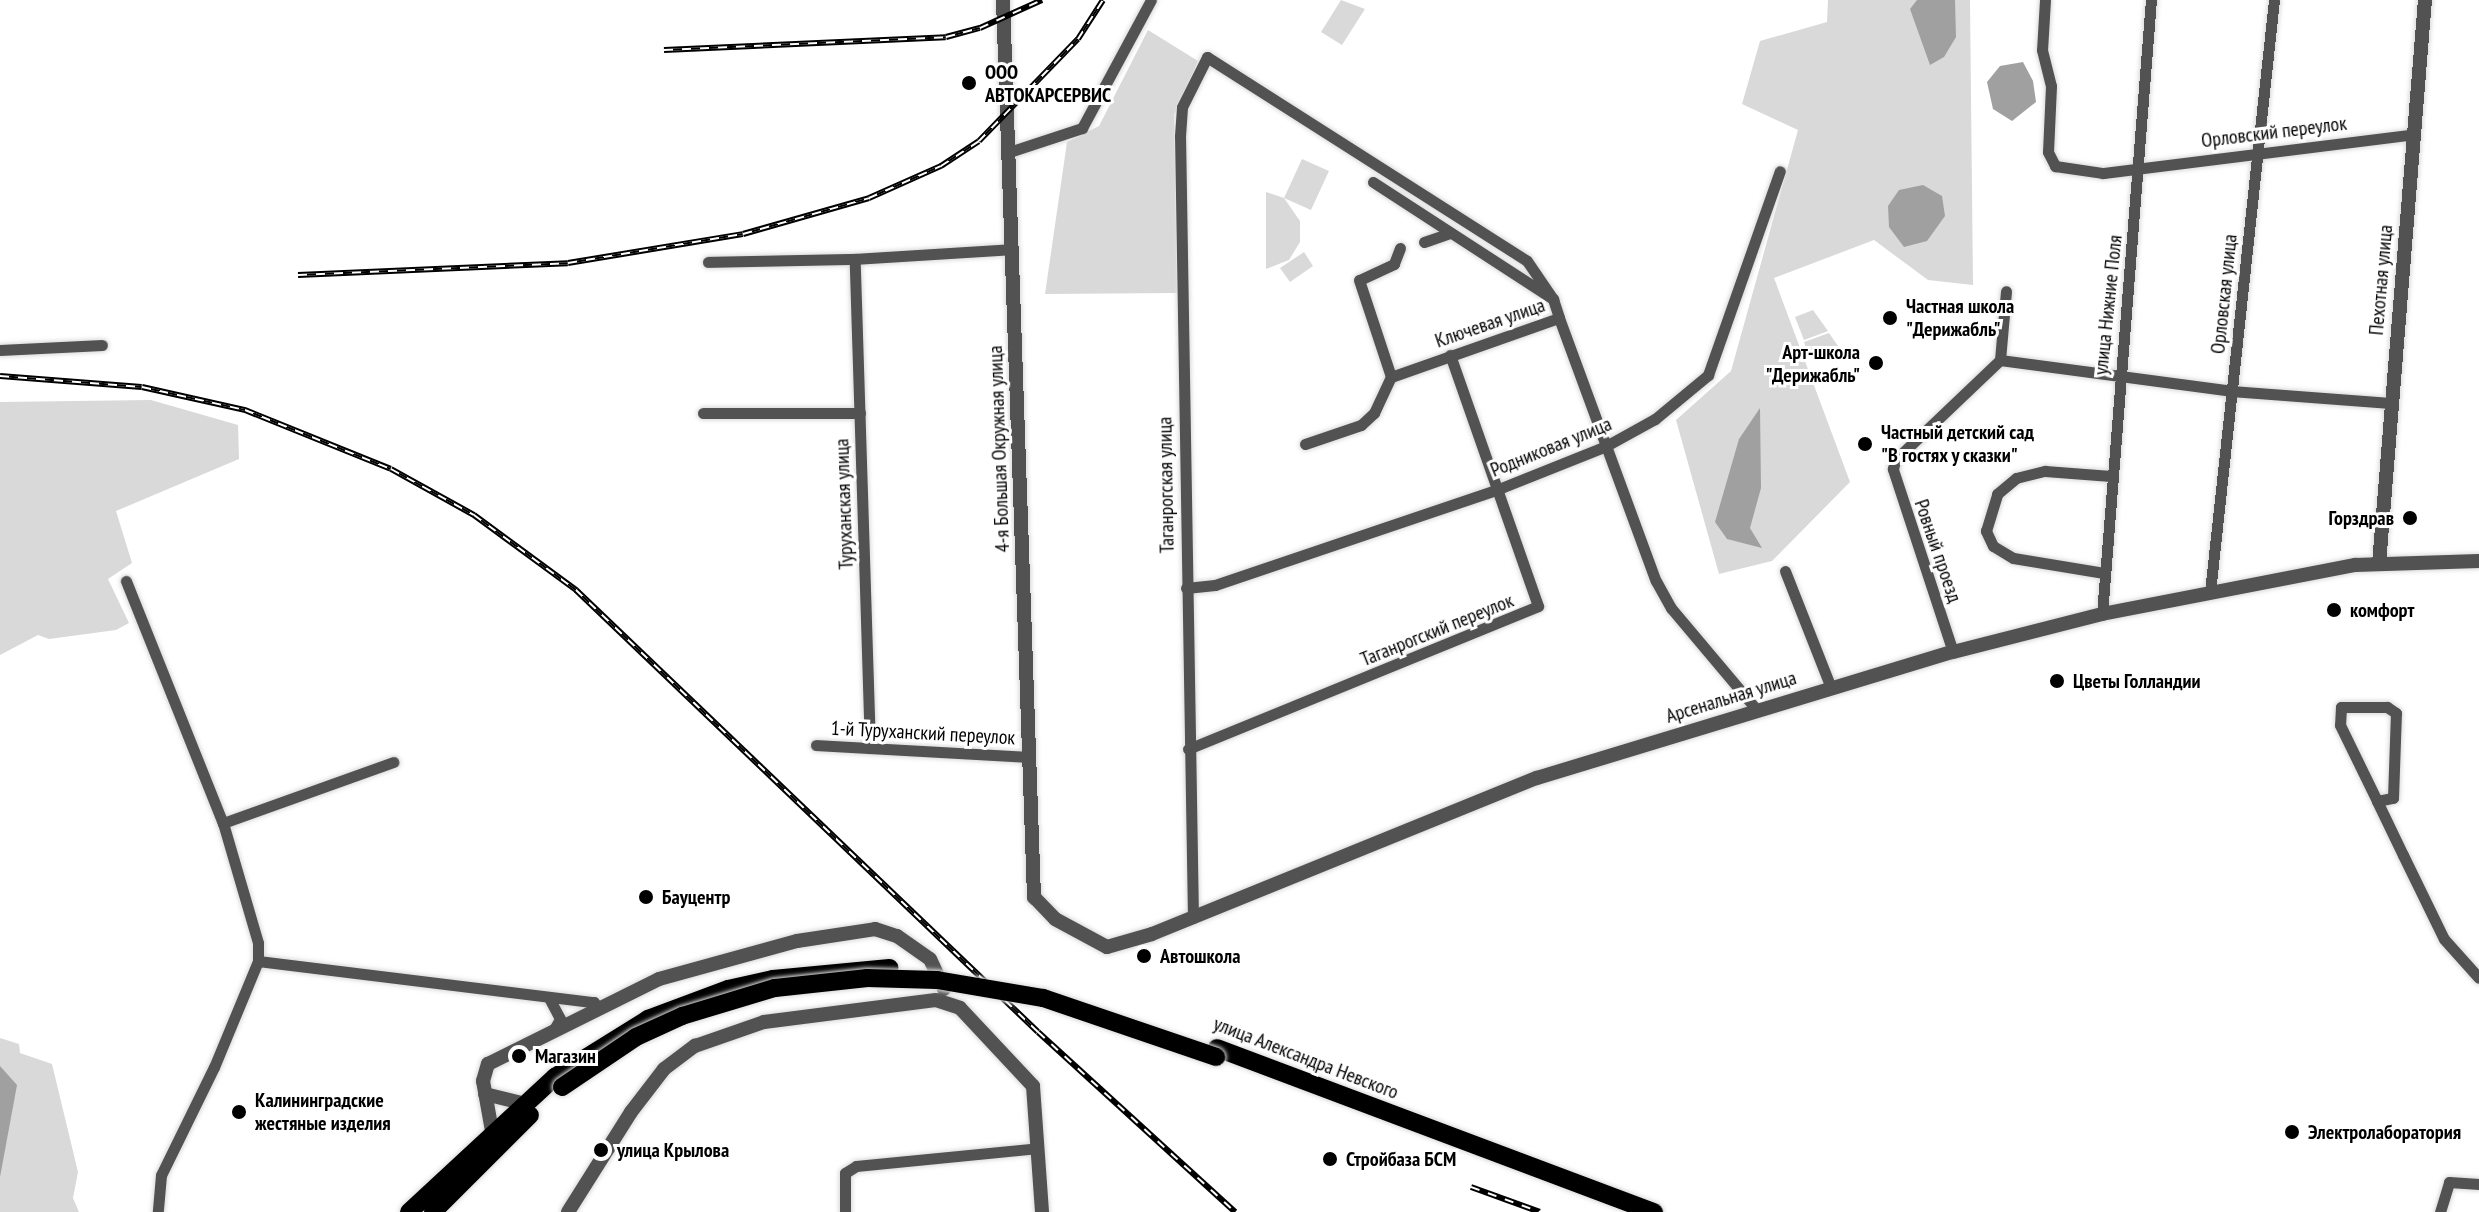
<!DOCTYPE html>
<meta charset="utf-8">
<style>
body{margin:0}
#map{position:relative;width:2479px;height:1212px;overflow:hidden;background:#fff;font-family:"PT Sans Narrow",sans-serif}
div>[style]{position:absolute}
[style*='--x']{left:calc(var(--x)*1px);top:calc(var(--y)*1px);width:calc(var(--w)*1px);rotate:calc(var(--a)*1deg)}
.green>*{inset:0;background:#d9d9d9}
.water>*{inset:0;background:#a0a0a0}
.roads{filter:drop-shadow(0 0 2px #dbdbdb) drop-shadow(0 0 2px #dbdbdb)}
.minor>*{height:11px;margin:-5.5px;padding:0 5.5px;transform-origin:5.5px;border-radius:5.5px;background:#525252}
.tertiary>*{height:14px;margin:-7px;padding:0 7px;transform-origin:7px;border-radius:7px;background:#525252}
.primary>*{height:18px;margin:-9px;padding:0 9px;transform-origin:9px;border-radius:9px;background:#000}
.rail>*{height:6px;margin-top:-3px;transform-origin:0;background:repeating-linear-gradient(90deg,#fff 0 9px,#000 0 18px);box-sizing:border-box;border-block:2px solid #000}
.bridges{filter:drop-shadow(0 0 2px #dbdbdb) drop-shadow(0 0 2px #dbdbdb)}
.primary-bridge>*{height:18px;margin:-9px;padding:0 9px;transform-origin:9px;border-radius:9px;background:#000}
.dots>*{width:22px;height:22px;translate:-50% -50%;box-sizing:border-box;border:4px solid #fff;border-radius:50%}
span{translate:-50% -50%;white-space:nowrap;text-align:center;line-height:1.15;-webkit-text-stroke:6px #fff;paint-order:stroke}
.poi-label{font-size:20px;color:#000;font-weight:700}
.left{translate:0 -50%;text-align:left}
.right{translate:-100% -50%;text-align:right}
.street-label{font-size:20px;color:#000}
</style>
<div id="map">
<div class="green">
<div style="clip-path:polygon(1341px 0,1365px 9px,1342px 45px,1321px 32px)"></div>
<div style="clip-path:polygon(1828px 0,1970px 0,1973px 285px,1928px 280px,1874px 240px,1774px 278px,1850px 482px,1772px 561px,1719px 574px,1676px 420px,1731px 371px,1798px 130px,1742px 104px,1760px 41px,1827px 22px)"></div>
<div style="clip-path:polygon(1148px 30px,1198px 61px,1174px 115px,1177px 293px,1045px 294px,1067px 142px,1099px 126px)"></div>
<div style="clip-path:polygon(1302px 159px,1329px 171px,1311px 210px,1284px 198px,1300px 221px,1300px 242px,1289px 260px,1266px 269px,1266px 192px,1284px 198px)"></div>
<div style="clip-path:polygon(1304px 252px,1313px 266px,1290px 282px,1280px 268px)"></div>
<div style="clip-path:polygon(1813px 310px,1828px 331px,1804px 340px,1795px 317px)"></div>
<div style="clip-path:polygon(1829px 333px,1838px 346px,1809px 357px,1804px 342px)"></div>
<div style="clip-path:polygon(151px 400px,238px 425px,239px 459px,116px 511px,132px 563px,108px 579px,129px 623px,116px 630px,49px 639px,38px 635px,0 655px,0 402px)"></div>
<div style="clip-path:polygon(0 1038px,19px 1044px,20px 1053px,52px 1064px,78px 1172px,73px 1198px,79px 1212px,0 1212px)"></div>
</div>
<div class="water">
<div style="clip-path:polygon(1917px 0,1955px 0,1956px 37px,1944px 57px,1930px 65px,1910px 9px)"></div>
<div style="clip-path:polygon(2023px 62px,2033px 81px,2036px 102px,2012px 121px,1993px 109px,1987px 82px,2000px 66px)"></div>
<div style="clip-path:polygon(1923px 185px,1942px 196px,1945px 216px,1927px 241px,1904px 247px,1889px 227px,1888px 206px,1899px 190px)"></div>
<div style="clip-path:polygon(1760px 408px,1761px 488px,1750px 528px,1762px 548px,1727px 539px,1715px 522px,1739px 439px)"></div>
<div style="clip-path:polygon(0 1066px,17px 1085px,0 1177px)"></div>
</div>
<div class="roads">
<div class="minor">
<div style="--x:2045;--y:0;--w:50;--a:93.4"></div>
<div style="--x:2042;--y:50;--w:37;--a:76"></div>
<div style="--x:2051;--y:86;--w:66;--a:92.6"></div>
<div style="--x:2048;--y:152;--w:16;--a:63"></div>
<div style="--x:2055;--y:166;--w:49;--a:8.3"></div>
<div style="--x:2103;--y:173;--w:313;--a:-7.1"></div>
<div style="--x:1009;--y:152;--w:77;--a:-18.2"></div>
<div style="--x:1082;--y:128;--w:145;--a:-61.7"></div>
<div style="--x:1373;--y:182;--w:215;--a:33"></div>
<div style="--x:1553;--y:299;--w:20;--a:72"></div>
<div style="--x:1424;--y:242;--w:28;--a:-19"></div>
<div style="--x:1400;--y:248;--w:17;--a:111"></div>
<div style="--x:1394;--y:264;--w:38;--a:155"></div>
<div style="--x:1359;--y:280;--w:102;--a:71.7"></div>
<div style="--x:1391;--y:377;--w:178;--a:-19.4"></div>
<div style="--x:1559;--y:318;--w:280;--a:69.8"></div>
<div style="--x:1656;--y:581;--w:31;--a:61"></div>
<div style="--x:1671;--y:608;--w:133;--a:49.9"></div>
<div style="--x:708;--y:262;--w:147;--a:-1.2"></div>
<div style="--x:0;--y:350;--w:102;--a:-2.8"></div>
<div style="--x:2000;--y:360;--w:233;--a:7.6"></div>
<div style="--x:2231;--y:391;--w:160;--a:4.3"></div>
<div style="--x:703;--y:413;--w:157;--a:0"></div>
<div style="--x:1305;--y:444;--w:59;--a:-18.7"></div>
<div style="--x:1361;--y:425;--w:18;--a:-43"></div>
<div style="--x:1374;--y:413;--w:40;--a:-65"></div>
<div style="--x:1785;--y:571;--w:126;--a:68.5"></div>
<div style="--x:2104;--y:573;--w:92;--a:-170.6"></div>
<div style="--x:2013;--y:558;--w:23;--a:-149"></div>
<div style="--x:1993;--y:546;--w:17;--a:-115"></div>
<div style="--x:1986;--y:531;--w:39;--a:-73"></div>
<div style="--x:1997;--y:494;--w:25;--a:-40"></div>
<div style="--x:2016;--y:478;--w:30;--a:-14"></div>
<div style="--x:2045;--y:471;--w:66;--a:4.3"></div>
<div style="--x:126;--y:581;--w:261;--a:68.2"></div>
<div style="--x:223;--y:823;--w:125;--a:73.7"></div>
<div style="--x:258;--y:943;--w:18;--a:90"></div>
<div style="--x:258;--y:961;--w:115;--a:112.5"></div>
<div style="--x:214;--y:1067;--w:120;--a:116.1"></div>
<div style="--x:161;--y:1175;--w:37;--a:95"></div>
<div style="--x:1186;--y:588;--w:29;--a:-6"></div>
<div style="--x:1215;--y:585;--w:302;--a:-18.7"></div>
<div style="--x:1501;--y:488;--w:113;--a:-21.8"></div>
<div style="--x:1606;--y:446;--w:56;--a:-28.9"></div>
<div style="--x:1655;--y:419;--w:69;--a:-39.7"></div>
<div style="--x:1708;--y:375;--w:216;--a:-70.6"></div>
<div style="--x:2210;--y:592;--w:595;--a:-83.83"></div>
<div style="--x:2102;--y:614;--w:616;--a:-85.44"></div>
<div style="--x:1953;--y:652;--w:193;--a:-108.2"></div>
<div style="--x:1893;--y:469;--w:9;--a:-77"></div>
<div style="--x:1895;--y:460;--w:145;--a:-43.6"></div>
<div style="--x:2000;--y:360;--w:69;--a:-85"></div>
<div style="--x:816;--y:745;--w:213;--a:3.2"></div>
<div style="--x:870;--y:748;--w:489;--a:-91.8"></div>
<div style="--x:855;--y:259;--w:158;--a:-3.6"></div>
<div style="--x:1188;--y:749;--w:378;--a:-22.2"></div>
<div style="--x:1538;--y:606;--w:266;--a:-109.3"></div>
<div style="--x:2377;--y:801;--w:16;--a:-11"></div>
<div style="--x:2393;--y:798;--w:85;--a:-88"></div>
<div style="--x:2396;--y:713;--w:11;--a:-146"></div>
<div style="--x:2387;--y:707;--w:46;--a:180"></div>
<div style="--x:2341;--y:707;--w:18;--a:93"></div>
<div style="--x:2340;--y:725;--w:85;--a:64"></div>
<div style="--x:2377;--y:801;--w:60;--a:64.3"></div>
<div style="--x:2403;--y:855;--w:93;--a:64"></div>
<div style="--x:2444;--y:939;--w:52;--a:48.1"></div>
<div style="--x:223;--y:823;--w:181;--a:-19.7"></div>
<div style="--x:1193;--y:918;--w:782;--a:-90.95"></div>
<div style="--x:1180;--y:136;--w:29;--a:-86"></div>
<div style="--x:1182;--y:107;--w:56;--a:-63.4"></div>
<div style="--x:1207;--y:57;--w:379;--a:32.5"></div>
<div style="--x:1527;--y:261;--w:46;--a:55.6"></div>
<div style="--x:258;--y:961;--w:338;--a:7"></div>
<div style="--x:594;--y:1002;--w:7;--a:56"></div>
<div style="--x:549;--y:998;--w:24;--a:62"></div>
<div style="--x:560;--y:1019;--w:14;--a:120"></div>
<div style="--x:845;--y:1212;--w:39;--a:-90"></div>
<div style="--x:845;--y:1173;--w:13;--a:-32"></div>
<div style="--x:856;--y:1166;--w:183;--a:-5.6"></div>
<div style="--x:2440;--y:1212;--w:31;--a:-73"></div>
<div style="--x:2449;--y:1182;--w:30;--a:4"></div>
</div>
<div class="tertiary">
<div style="--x:1003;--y:0;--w:898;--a:88.02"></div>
<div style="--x:1034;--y:897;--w:30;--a:46"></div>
<div style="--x:1055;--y:919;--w:59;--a:28.3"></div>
<div style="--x:1107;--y:947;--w:47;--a:-16.1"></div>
<div style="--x:1152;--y:934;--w:415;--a:-22.1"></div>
<div style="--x:1537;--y:778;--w:435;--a:-16.9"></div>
<div style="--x:1953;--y:652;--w:154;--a:-14.3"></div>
<div style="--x:2102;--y:614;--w:258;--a:-11"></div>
<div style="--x:2355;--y:565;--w:124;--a:-1.8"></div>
<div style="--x:2379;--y:564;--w:566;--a:-85.34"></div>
<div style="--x:485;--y:1094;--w:42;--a:13.7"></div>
<div style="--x:492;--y:1131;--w:51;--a:-100.2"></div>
<div style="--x:483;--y:1081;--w:18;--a:-74"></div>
<div style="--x:488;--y:1064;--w:191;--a:-26.4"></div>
<div style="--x:659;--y:979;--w:143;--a:-15.4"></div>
<div style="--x:797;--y:941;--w:79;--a:-8.7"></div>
<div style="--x:875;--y:929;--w:23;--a:18"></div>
<div style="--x:897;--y:936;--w:40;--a:34.9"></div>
<div style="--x:930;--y:959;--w:33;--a:65"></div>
<div style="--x:568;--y:1212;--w:118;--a:-57.8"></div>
<div style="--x:631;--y:1112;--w:54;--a:-52.5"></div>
<div style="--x:664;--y:1069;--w:39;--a:-37"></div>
<div style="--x:695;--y:1046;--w:73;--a:-19.2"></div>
<div style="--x:764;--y:1022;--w:173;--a:-7.3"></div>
<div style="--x:936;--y:1000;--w:25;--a:18"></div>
<div style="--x:960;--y:1008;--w:107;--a:46.9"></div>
<div style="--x:1033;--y:1086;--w:126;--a:85.9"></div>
</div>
<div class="primary">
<div style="--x:1217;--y:1048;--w:467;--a:20.6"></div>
<div style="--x:409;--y:1212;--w:199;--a:-42.8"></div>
<div style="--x:555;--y:1077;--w:110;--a:-31.9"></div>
<div style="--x:648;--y:1019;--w:85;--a:-20.6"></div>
<div style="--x:728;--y:989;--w:46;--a:-12.5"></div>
<div style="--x:773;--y:979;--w:117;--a:-5.4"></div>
<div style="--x:433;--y:1212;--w:137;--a:-45"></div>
</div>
</div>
<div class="rail">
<div style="--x:664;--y:50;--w:282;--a:-2.6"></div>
<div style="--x:946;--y:37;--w:35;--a:-15"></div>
<div style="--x:980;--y:28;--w:68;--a:-24.3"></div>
<div style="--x:298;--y:275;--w:270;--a:-2.5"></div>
<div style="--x:568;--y:263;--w:177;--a:-9.4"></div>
<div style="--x:743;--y:234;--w:131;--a:-15.9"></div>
<div style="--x:869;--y:198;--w:79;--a:-24"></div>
<div style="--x:941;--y:166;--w:45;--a:-33.3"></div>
<div style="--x:979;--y:141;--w:142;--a:-45.9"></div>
<div style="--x:1078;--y:39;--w:46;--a:-57.3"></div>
<div style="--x:0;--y:376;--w:142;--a:4.4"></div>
<div style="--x:142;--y:387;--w:106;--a:12.6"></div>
<div style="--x:245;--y:410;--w:157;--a:22"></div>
<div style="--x:391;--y:469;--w:95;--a:29"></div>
<div style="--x:474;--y:515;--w:127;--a:36.3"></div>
<div style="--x:576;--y:590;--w:639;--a:43.73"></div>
<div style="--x:1038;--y:1032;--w:267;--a:42.4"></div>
<div style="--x:1471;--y:1187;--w:73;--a:19.9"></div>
</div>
<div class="bridges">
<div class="primary-bridge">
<div style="--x:562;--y:1087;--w:89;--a:-34"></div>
<div style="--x:636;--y:1037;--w:51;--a:-24.5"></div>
<div style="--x:682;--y:1016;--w:97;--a:-16.8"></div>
<div style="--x:775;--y:988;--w:93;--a:-6.2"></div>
<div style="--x:867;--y:978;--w:70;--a:1.6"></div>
<div style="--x:937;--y:980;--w:108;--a:9.6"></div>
<div style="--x:1043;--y:998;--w:183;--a:18.8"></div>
</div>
</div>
<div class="dots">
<div style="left:969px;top:83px;background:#000"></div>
<div style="left:1890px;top:318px;background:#000"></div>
<div style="left:1876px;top:363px;background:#000"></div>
<div style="left:1865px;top:444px;background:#000"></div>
<div style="left:2410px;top:518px;background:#000"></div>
<div style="left:2334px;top:610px;background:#000"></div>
<div style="left:2057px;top:681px;background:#000"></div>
<div style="left:646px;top:897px;background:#000"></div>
<div style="left:1144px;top:956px;background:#000"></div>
<div style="left:519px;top:1056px;background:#000"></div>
<div style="left:239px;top:1112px;background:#000"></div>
<div style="left:2292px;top:1132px;background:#000"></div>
<div style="left:601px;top:1150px;background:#000"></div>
<div style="left:1330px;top:1159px;background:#000"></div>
</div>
<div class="poi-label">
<span class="left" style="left:985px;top:84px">ООО<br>АВТОКАРСЕРВИС</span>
<span class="left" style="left:1906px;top:318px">Частная школа<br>"Дерижабль"</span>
<span class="right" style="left:1860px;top:364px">Арт-школа<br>"Дерижабль"</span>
<span class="left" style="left:1881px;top:444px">Частный детский сад<br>"В гостях у сказки"</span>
<span class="right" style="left:2394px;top:518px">Горздрав</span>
<span class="left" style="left:2350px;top:610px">комфорт</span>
<span class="left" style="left:2073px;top:681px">Цветы Голландии</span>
<span class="left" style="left:662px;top:897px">Бауцентр</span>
<span class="left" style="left:1160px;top:956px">Автошкола</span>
<span class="left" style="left:535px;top:1056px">Магазин</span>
<span class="left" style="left:255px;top:1112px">Калининградские<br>жестяные изделия</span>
<span class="left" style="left:2308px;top:1132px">Электролаборатория</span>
<span class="left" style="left:617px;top:1150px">улица Крылова</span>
<span class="left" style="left:1346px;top:1159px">Стройбаза БСМ</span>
</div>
<div class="street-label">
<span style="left:2274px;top:132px;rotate:-7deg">Орловский переулок</span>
<span style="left:2381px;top:280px;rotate:-85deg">Пехотная улица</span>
<span style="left:2224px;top:294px;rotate:-84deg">Орловская улица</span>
<span style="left:2108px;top:305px;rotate:-84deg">улица Нижние Поля</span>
<span style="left:1490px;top:323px;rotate:-19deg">Ключевая улица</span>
<span style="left:1551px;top:447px;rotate:-22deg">Родниковая улица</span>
<span style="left:999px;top:449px;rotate:-92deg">4-я Большая Окружная улица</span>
<span style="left:1166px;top:485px;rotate:-91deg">Таганрогская улица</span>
<span style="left:844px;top:504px;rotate:-92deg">Туруханская улица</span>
<span style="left:1938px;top:551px;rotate:71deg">Ровный проезд</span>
<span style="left:1437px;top:630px;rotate:-22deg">Таганрогский переулок</span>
<span style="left:1731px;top:697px;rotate:-17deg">Арсенальная улица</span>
<span style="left:923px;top:733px;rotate:3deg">1-й Туруханский переулок</span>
<span style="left:1306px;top:1058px;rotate:21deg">улица Александра Невского</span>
</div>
</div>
